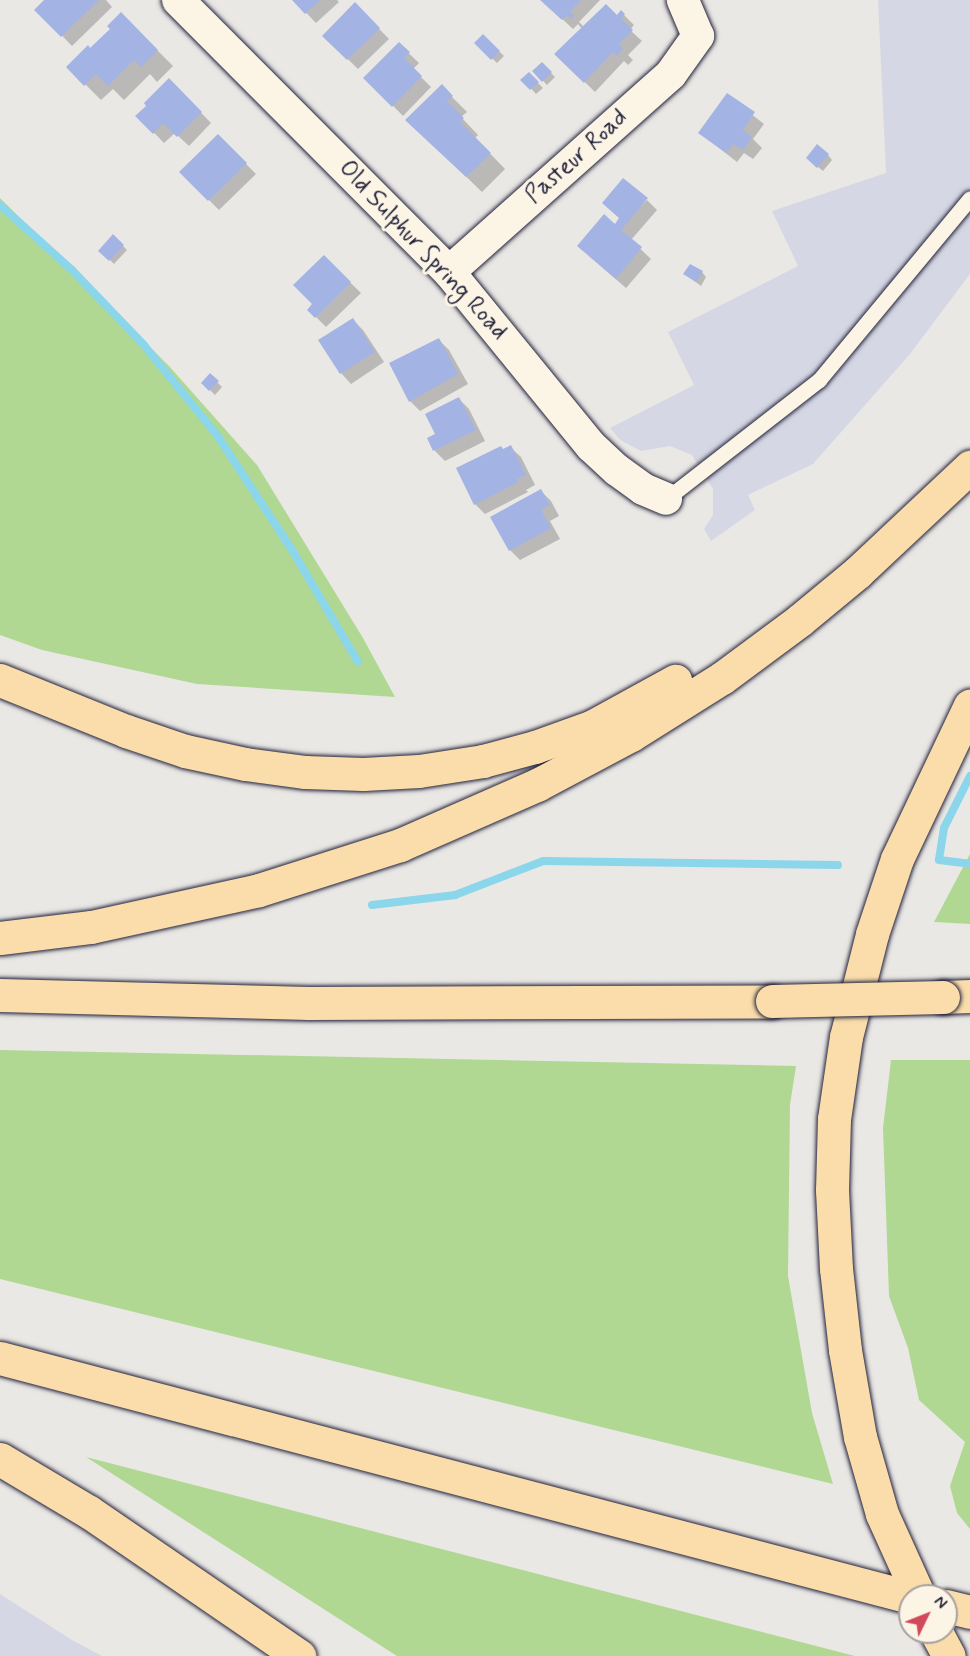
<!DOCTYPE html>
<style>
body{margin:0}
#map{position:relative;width:970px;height:1656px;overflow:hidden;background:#eae8e5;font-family:Mynerve,sans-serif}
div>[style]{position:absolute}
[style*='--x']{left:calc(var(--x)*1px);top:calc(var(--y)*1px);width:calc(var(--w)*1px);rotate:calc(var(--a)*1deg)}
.built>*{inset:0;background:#d5d8e4}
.green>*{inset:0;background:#b1d893}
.shadow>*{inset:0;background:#0003}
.stream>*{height:8px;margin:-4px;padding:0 4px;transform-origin:4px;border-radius:4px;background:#8bd6eb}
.building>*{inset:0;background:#a3b3e3}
.roads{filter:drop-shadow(0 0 2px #22223b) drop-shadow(0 0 2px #22223b)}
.lane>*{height:15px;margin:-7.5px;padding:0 7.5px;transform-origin:7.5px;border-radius:7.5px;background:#fcf5e5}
.street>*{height:32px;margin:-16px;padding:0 16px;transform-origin:16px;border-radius:16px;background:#fcf5e5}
.highway>*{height:33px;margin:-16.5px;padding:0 16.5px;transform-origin:16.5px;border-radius:16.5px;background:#faddab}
.bridges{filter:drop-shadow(0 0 2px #22223b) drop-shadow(0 0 2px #22223b)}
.highway-bridge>*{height:33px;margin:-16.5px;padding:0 16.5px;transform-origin:16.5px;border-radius:16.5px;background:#faddab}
span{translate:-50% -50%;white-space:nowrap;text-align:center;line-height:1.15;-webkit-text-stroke:6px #fcf5e5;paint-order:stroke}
.street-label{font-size:24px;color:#22223b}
.north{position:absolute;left:898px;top:1584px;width:60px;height:60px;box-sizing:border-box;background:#fcf5e5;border:2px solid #a5a1a1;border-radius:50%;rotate:47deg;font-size:16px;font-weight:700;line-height:24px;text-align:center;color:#22223b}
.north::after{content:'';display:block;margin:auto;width:21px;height:27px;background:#d1495b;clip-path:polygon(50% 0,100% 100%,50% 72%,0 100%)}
</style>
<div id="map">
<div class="built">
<div style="clip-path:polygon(878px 0,970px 0,970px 274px,910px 354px,813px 464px,748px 495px,755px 510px,711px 541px,704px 529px,713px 515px,713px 489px,692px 455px,670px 446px,641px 451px,620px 440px,610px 428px,694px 385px,668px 332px,798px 266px,772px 211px,886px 173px)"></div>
<div style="clip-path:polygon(0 1594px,72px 1640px,102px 1656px,0 1656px)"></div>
</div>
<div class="green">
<div style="clip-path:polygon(0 198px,169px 366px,257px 465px,363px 638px,395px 697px,197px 684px,42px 650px,0 635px)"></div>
<div style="clip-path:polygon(970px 854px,970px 924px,934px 922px)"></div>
<div style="clip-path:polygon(0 1050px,796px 1066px,790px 1105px,788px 1276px,812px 1413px,833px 1484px,0 1279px)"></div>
<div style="clip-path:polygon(891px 1060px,970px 1060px,970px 1529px,957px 1513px,950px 1486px,965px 1442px,919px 1400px,908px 1348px,889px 1296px,883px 1128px)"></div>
<div style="clip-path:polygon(86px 1457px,855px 1656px,397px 1656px)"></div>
</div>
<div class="shadow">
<div style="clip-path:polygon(47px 0,106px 0,112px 7px,72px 46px,37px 10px)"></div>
<div style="clip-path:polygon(294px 0,337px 0,339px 2px,316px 23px)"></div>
<div style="clip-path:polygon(542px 0,600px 0,579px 22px,584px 27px,617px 17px,621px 12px,634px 25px,630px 30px,642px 41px,628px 55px,633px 60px,628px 65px,624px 61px,595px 92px,556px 54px,582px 29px,578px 24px,573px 29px)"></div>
<div style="clip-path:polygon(355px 4px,389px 39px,358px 69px,324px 36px)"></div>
<div style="clip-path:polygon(121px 14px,173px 66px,157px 82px,150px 74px,124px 100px,113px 89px,101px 100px,68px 67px,90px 50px,112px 29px)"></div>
<div style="clip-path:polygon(483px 36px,504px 56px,497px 63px,476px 43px)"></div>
<div style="clip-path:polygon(399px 44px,419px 63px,413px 69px,431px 87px,403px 116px,366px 78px)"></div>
<div style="clip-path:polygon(542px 64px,555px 77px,547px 85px,534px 71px)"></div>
<div style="clip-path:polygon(529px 74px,543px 88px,536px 94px,523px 80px)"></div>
<div style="clip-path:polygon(169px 80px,211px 123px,189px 146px,175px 133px,164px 143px,138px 116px)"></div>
<div style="clip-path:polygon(442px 87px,467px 112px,461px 117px,478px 135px,475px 138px,505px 169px,482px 192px,423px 135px)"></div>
<div style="clip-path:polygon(727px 95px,764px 124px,753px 139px,762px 148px,753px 159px,744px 153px,737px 162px,700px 133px)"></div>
<div style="clip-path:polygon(218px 136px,256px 174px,219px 210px,181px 172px)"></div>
<div style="clip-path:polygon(828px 155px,832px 160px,823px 171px,812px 162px)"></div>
<div style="clip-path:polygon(647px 200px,657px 210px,631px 240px,651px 259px,626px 288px,589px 256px)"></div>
<div style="clip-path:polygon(113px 236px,127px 250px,114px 264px,100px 250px)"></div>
<div style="clip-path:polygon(324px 257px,361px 293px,326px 327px,309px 310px,314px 304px)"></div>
<div style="clip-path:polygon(702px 272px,706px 277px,701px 286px,685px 274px)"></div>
<div style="clip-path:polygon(353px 320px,363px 330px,384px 362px,351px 384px,341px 373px)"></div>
<div style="clip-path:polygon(439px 340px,449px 350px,468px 384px,420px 411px,410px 401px)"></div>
<div style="clip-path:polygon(210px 375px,222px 387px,215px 395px,203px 383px)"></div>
<div style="clip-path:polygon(459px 399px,469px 409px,485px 441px,445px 461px,435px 451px,429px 439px,437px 435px)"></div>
<div style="clip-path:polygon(510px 447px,521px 457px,535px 485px,526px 490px,528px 492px,485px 514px,475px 504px,503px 450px)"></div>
<div style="clip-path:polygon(541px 491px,551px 501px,559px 516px,550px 521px,560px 539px,520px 560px,510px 550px)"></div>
</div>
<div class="stream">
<div style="--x:0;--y:205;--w:97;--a:42.1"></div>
<div style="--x:72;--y:270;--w:103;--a:46.2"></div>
<div style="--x:143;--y:344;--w:117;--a:50.9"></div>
<div style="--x:217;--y:435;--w:137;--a:56.9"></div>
<div style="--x:292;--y:550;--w:130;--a:59.5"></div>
<div style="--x:970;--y:776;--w:58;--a:116.6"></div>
<div style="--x:944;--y:828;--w:32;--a:99"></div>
<div style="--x:939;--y:860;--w:31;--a:7"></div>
<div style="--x:372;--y:905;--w:84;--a:-6.9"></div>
<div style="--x:455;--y:895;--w:94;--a:-21.1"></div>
<div style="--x:543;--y:861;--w:295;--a:0.8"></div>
</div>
<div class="building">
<div style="clip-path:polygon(44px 0,99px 0,61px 37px,34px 10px)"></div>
<div style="clip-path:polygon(292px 0,320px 0,305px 14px)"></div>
<div style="clip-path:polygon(540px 0,581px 0,570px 11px,574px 16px,571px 19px,567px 15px,562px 20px)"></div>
<div style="clip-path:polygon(355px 2px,380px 28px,347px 60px,322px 36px)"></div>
<div style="clip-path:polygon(606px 4px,617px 15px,621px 10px,625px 14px,621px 19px,633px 30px,619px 44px,623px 49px,617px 56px,613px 52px,584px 83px,554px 54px)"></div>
<div style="clip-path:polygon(121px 12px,158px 50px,141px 67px,134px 60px,108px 86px,96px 74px,84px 86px,66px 67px,88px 45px,90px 48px,110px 29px,107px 26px)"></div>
<div style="clip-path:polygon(483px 34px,500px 51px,491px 60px,474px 43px)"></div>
<div style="clip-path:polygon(399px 42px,410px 52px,404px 58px,422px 76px,392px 107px,363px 78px)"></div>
<div style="clip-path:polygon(542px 62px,552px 72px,542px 82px,532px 71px)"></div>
<div style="clip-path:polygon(529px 72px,539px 82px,530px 90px,520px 80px)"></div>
<div style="clip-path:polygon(169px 78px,202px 112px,177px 137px,163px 123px,153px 134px,135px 116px,146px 106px,144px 103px)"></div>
<div style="clip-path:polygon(442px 84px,453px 96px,447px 101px,464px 118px,460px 122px,491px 153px,466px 177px,405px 120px)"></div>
<div style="clip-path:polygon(727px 93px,755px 112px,743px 130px,752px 137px,743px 150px,733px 144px,726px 153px,698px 133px)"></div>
<div style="clip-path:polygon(218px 134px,247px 163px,208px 201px,179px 172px)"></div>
<div style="clip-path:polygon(817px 144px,829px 154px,817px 168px,806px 158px)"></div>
<div style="clip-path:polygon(623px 178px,648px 198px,621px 230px,642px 247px,616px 279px,577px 246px,604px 214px,615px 224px,619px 218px,602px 203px)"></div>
<div style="clip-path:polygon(113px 234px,124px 245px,109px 261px,98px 251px)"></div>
<div style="clip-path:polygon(324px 255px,351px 282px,315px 318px,307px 310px,312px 304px,293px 285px)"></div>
<div style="clip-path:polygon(690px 264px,703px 271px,696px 282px,683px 274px)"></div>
<div style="clip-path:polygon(353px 318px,375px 352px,340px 374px,318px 340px)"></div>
<div style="clip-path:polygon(439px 338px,458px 374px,409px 402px,389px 363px)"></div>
<div style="clip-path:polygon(210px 373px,219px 381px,209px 391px,201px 383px)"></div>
<div style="clip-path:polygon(459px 397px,476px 430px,433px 451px,427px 438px,435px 434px,425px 414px)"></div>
<div style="clip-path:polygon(511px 445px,526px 475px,517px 479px,518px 482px,474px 505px,456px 468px,501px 446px,503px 449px)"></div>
<div style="clip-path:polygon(541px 489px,550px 505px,541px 510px,551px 528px,509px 551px,490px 517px)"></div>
</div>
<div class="roads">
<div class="lane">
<div style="--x:666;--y:499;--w:194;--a:-37.9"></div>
<div style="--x:819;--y:380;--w:236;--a:-50.3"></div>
</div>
<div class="street">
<div style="--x:178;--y:0;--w:384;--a:45.1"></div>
<div style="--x:449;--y:272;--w:225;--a:50.8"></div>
<div style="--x:591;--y:446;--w:35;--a:43"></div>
<div style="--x:617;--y:470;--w:32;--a:36"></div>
<div style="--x:643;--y:489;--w:25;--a:23"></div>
<div style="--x:449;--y:272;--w:297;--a:-41.7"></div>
<div style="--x:671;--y:74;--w:47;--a:-54.6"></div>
<div style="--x:698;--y:36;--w:39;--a:-113"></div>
</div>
<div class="highway">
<div style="--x:0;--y:680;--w:136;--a:22"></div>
<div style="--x:126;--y:731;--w:62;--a:18.7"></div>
<div style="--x:185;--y:751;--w:61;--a:12.2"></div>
<div style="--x:245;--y:764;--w:61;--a:7.6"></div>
<div style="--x:305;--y:772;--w:58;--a:2"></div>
<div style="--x:363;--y:774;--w:56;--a:-3.1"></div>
<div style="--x:419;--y:771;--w:65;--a:-8.9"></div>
<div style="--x:483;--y:761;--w:54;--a:-15.1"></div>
<div style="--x:535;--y:747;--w:62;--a:-19.9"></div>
<div style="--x:593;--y:726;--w:94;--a:-28.8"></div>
<div style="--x:0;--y:938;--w:92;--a:-6.9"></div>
<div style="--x:91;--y:927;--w:172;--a:-12.4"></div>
<div style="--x:259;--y:890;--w:148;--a:-17.7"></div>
<div style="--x:400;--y:845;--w:150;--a:-23.7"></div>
<div style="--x:537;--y:785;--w:106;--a:-28"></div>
<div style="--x:631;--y:735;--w:107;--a:-32.1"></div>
<div style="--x:722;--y:678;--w:97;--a:-36.6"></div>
<div style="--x:800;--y:620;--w:75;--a:-39.6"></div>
<div style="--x:858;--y:572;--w:154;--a:-43.2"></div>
<div style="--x:0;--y:995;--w:309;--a:1.5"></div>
<div style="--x:309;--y:1003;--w:463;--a:-0.2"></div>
<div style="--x:943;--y:997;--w:27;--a:-2"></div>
<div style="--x:0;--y:1358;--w:941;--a:14.72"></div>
<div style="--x:0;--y:1459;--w:104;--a:30.8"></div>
<div style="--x:89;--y:1512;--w:255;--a:34.4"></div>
<div style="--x:919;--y:1596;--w:90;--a:-114.3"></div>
<div style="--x:882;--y:1514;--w:80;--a:-105.9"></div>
<div style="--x:860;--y:1437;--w:88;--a:-99.8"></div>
<div style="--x:845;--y:1350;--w:81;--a:-96.3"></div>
<div style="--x:836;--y:1269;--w:79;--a:-92.9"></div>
<div style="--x:832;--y:1190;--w:71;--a:-88.4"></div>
<div style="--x:834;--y:1119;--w:83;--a:-81.7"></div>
<div style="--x:846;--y:1037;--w:106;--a:-75.8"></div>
<div style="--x:872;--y:934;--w:79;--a:-71.6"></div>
<div style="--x:897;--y:859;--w:170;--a:-64.6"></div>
<div style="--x:946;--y:1606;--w:25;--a:14"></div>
<div style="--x:936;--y:1632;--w:27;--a:62"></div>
</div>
</div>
<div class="bridges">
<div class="highway-bridge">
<div style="--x:772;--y:1001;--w:171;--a:-1.3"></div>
</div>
</div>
<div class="street-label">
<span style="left:577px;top:157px;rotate:-42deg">Pasteur Road</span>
<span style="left:423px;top:250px;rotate:47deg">Old Sulphur Spring Road</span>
</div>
<div class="north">N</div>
</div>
